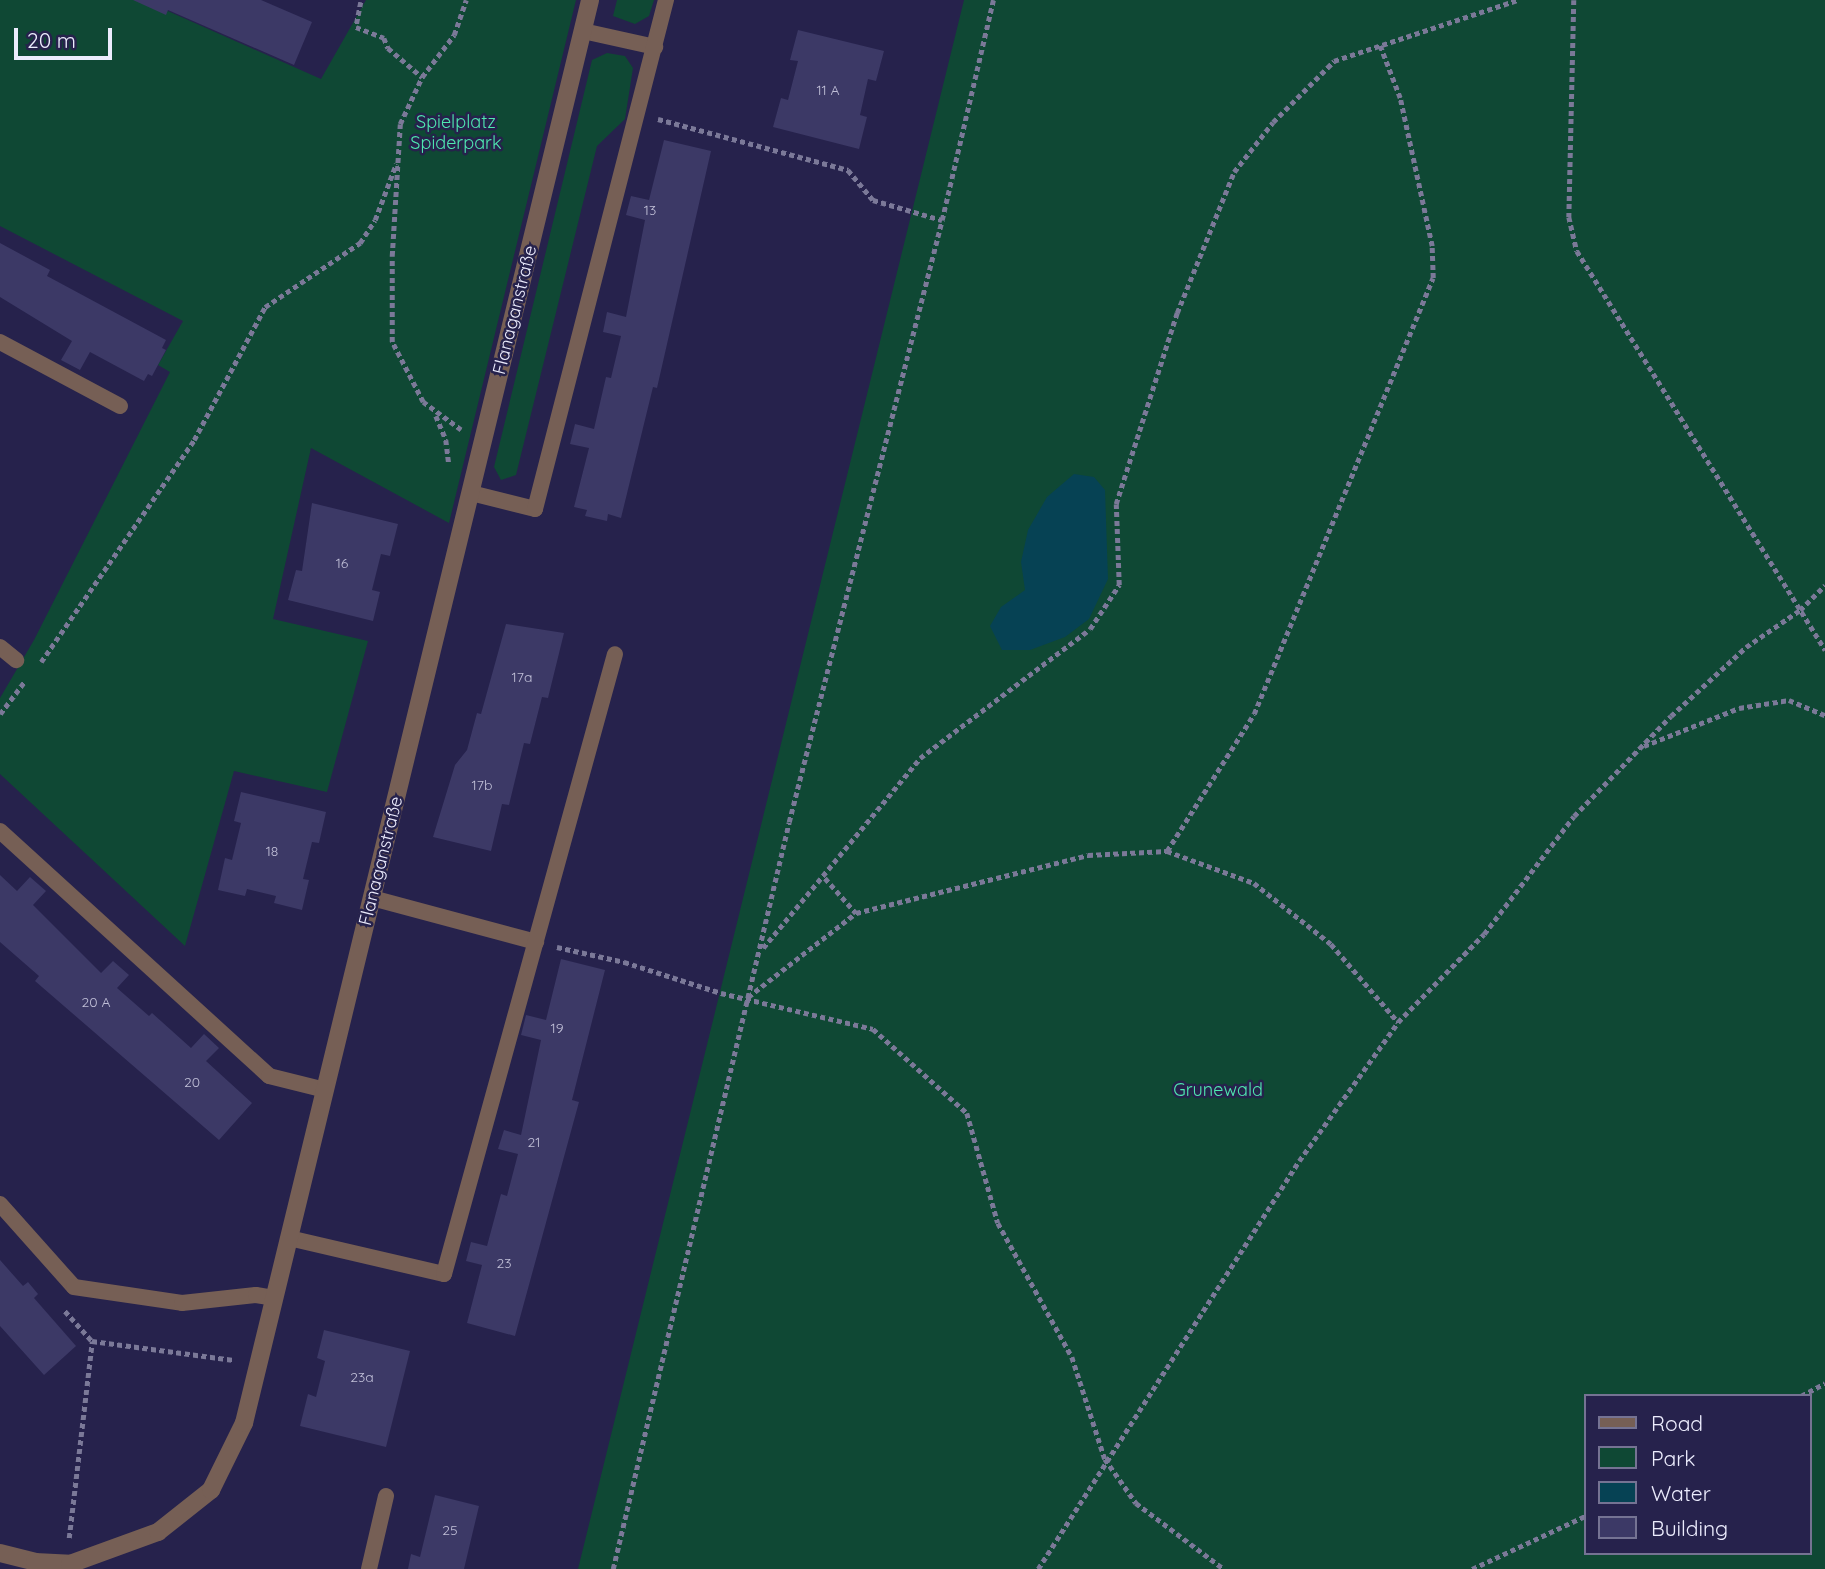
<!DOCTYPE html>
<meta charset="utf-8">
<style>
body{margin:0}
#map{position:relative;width:1825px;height:1569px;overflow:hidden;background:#26224c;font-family:Quicksand,sans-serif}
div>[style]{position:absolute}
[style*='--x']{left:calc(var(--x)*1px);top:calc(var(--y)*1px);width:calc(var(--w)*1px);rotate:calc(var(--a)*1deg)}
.green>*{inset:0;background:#0f4834}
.water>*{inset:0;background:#064254}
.building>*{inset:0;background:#3c3966}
.path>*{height:4.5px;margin-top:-2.25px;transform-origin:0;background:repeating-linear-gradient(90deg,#7b7998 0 5px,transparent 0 8.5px)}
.lane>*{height:16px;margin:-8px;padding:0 8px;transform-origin:8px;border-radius:8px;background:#765f55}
.street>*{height:18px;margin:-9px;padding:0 9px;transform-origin:9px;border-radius:9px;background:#765f55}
span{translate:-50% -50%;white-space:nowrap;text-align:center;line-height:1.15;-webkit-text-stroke:5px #26224c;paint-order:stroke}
.number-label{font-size:14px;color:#c0bfd7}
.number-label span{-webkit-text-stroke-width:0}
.park-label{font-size:18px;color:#4fe8b0}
.street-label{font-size:18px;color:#ececfd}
.legend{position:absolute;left:1584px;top:1394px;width:228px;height:161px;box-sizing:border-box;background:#26224c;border:2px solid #757393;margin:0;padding:9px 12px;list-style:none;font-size:21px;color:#ececfd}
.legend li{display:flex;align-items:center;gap:14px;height:35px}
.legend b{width:35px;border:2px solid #757393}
.scale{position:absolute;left:14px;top:28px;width:98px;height:32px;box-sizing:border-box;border:4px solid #ececfd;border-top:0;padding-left:9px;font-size:21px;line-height:24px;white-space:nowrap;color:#ececfd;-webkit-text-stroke:5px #26224c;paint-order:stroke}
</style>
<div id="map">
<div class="green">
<div style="clip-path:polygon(0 0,143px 0,321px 79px,366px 0,576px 0,449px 523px,311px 448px,273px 619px,368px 641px,327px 792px,234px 771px,185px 946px,0 774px,0 698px,34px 640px,170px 372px,158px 365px,183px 321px,0 226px)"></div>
<div style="clip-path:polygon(617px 0,654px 0,649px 16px,635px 24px,613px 16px)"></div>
<div style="clip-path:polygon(evenodd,964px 0,1825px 0,1825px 1569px,578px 1569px,964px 0,1585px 1396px,1809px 1396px,1809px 1553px,1585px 1553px,1585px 1396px)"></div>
<div style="clip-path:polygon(607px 53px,625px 56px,633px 68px,625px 119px,597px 146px,516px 475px,501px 480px,494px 467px,592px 60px)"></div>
</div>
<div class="water">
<div style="clip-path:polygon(1074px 474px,1094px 477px,1105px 490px,1108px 579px,1089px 619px,1065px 637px,1030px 650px,1002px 650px,990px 626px,1001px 607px,1025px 590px,1021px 562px,1028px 530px,1047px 497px)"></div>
</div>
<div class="building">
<div style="clip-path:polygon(133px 0,261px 0,312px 22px,294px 65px,168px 10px,166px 15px)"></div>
<div style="clip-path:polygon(798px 30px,884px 51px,876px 81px,868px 79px,860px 115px,867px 117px,859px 149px,773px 127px,781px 98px,788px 100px,798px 61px,790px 60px)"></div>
<div style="clip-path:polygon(664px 140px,711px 151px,657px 388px,653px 387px,621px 518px,608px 514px,607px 521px,585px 516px,587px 510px,574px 507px,589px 448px,570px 444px,575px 424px,594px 429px,606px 377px,611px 378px,621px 336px,603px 332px,607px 312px,626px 317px,645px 220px,626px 215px,631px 196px,649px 200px)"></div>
<div style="clip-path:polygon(0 243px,50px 270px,47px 276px,166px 340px,162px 348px,166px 350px,152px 376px,148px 374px,144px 381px,90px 352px,80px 370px,61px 360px,72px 341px,0 297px)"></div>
<div style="clip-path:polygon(312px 503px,398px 524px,390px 556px,381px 554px,372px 590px,380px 592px,373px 621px,288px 600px,296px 570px,302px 571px)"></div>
<div style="clip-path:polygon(506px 624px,564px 633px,548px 698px,542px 697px,530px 744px,524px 743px,509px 805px,502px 804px,491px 851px,433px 837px,455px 765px,467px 750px,477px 713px,481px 714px)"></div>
<div style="clip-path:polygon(241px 792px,326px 812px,319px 843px,312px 842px,303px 879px,309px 880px,302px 910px,274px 903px,276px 896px,247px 889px,245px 896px,218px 890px,225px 858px,232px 860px,241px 823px,234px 821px)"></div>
<div style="clip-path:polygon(0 875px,17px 891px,30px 877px,46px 891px,33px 905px,101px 973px,113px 961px,129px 975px,117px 988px,149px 1016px,152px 1013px,191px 1048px,204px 1034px,219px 1048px,206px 1061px,252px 1103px,219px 1140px,35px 981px,39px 976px,0 942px)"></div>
<div style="clip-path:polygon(561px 959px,605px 970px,572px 1100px,579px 1102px,515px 1336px,467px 1323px,482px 1265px,466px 1261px,471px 1242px,487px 1246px,501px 1194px,507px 1196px,518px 1154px,498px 1149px,504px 1130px,521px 1135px,541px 1040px,521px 1035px,526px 1015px,546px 1020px)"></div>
<div style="clip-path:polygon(0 1260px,23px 1286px,28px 1282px,38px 1294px,34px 1298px,76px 1346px,44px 1375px,0 1326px)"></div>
<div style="clip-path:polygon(324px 1330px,410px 1351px,386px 1447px,300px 1426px,308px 1394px,316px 1397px,325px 1361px,317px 1358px)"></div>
<div style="clip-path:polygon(435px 1495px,479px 1506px,464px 1569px,408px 1569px,411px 1554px,420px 1557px)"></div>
</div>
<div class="path">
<div style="--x:1574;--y:0;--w:217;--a:91.3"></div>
<div style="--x:1569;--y:217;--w:35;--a:77"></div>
<div style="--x:1577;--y:251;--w:470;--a:58.1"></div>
<div style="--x:361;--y:2;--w:25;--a:101"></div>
<div style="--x:356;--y:27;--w:30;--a:21"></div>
<div style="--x:384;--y:38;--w:11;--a:68"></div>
<div style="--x:388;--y:48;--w:45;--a:40.5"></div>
<div style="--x:658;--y:119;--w:197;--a:15"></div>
<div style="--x:848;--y:170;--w:39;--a:50"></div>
<div style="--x:873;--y:200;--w:72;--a:16.2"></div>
<div style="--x:436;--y:416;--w:26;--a:67"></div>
<div style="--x:446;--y:440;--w:25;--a:83"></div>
<div style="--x:461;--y:430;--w:47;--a:-143.6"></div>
<div style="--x:423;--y:402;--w:68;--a:-117.3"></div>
<div style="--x:392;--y:342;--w:86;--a:-90"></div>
<div style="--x:392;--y:256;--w:132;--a:-86.5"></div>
<div style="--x:400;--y:124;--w:52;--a:-64.9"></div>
<div style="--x:422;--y:77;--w:53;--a:-52.7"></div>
<div style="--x:454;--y:35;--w:37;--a:-71"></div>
<div style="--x:41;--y:662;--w:270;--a:-55.4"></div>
<div style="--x:194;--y:440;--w:151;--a:-61.9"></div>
<div style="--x:265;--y:307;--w:115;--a:-34"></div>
<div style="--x:360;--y:243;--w:27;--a:-57"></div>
<div style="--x:375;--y:220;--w:60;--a:-69.4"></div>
<div style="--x:0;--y:714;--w:40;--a:-53"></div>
<div style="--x:1644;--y:746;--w:102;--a:-21.8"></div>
<div style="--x:1739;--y:708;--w:51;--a:-9.1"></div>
<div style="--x:1789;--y:700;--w:39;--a:23"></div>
<div style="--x:1167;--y:851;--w:162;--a:-57.6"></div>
<div style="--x:1254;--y:714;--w:471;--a:-67.7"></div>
<div style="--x:1433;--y:278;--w:32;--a:-92"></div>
<div style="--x:1432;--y:246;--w:151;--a:-102.2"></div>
<div style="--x:1400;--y:98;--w:56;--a:-111"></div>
<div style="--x:825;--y:878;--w:47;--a:48.5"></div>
<div style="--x:557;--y:947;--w:69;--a:12.6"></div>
<div style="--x:624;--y:962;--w:102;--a:17.7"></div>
<div style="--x:721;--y:993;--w:156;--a:13.3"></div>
<div style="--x:873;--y:1029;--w:126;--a:41.8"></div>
<div style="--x:967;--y:1113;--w:114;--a:74.3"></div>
<div style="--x:998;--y:1223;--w:153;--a:61.1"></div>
<div style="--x:1072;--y:1357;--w:107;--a:72.1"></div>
<div style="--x:1105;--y:1459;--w:54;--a:54.8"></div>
<div style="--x:1136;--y:1503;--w:110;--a:36.9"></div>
<div style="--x:763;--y:948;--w:246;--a:-50.4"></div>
<div style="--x:920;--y:758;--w:213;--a:-37.2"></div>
<div style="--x:1090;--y:629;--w:53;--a:-56.6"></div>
<div style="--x:1119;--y:585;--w:81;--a:-92.1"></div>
<div style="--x:1116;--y:504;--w:201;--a:-72.3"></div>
<div style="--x:1177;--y:313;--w:152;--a:-68"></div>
<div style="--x:1234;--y:172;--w:63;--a:-52"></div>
<div style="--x:1273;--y:122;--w:86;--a:-45"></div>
<div style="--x:1334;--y:61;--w:193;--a:-18.4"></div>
<div style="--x:748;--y:997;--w:137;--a:-37.9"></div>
<div style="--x:856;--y:913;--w:239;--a:-14"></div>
<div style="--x:1088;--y:855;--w:79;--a:-2.9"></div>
<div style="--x:1167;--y:851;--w:93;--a:20.2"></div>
<div style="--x:1254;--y:883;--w:98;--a:38.4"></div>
<div style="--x:1331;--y:944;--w:103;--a:49.3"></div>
<div style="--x:65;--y:1311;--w:40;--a:48"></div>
<div style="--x:92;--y:1341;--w:143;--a:7.6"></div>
<div style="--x:1801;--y:1396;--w:27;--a:-28"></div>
<div style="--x:69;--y:1538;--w:198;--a:-83.3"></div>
<div style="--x:613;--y:1569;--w:767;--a:-76.74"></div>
<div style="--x:789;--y:822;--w:621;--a:-75.74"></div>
<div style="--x:942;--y:220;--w:226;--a:-76.9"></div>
<div style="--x:1038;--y:1569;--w:484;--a:-57.4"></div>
<div style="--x:1299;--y:1161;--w:171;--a:-54.5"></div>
<div style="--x:1398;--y:1022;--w:123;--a:-45.7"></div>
<div style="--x:1484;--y:934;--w:148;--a:-52.7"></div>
<div style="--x:1574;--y:816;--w:139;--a:-45.9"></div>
<div style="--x:1671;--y:716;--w:102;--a:-42.6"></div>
<div style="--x:1746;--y:647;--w:65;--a:-34.4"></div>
<div style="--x:1800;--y:610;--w:35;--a:-45"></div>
<div style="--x:1472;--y:1569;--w:125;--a:-25.1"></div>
</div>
<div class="lane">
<div style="--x:583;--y:31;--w:74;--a:12.5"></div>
<div style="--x:0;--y:342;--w:136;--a:28.1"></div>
<div style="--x:471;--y:493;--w:66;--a:14"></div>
<div style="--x:535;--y:509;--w:526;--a:-75.57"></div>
<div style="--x:0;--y:647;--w:21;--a:39"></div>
<div style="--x:0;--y:831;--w:364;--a:42.3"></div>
<div style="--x:269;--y:1076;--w:58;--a:14"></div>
<div style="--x:372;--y:898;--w:170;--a:15"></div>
<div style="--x:0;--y:1204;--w:111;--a:48.3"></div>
<div style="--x:74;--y:1287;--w:109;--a:8.4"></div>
<div style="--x:182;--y:1303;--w:74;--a:-6.2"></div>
<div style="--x:256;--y:1295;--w:18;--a:9"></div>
<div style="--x:289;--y:1238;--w:159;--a:13.1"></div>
<div style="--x:444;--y:1274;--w:643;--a:-74.58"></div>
<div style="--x:369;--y:1569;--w:75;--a:-76.9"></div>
</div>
<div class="street">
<div style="--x:0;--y:1553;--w:36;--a:14"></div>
<div style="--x:35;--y:1562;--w:35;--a:3"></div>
<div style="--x:70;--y:1564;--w:94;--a:-20"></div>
<div style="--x:158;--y:1532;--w:68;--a:-38.4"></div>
<div style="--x:211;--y:1490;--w:75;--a:-63.8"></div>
<div style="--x:244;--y:1423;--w:1464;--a:-76.33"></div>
</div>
<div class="number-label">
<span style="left:828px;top:90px">11 A</span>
<span style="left:650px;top:210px">13</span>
<span style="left:342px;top:563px">16</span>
<span style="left:522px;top:677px">17a</span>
<span style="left:482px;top:785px">17b</span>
<span style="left:272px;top:851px">18</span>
<span style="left:96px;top:1002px">20 A</span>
<span style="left:557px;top:1028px">19</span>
<span style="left:192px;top:1082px">20</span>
<span style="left:534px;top:1142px">21</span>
<span style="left:504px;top:1263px">23</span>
<span style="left:362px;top:1377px">23a</span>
<span style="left:450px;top:1530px">25</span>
</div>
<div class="park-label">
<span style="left:456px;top:133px">Spielplatz<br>Spiderpark</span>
<span style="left:1218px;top:1090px">Grunewald</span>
</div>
<div class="street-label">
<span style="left:515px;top:310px;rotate:-76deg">Flanaganstraße</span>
<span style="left:381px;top:861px;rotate:-76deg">Flanaganstraße</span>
</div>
<ul class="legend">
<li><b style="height:9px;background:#765f55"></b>Road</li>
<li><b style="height:19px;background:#0f4834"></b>Park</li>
<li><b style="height:19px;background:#064254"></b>Water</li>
<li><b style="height:19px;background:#3c3966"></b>Building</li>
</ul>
<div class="scale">20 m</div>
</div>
